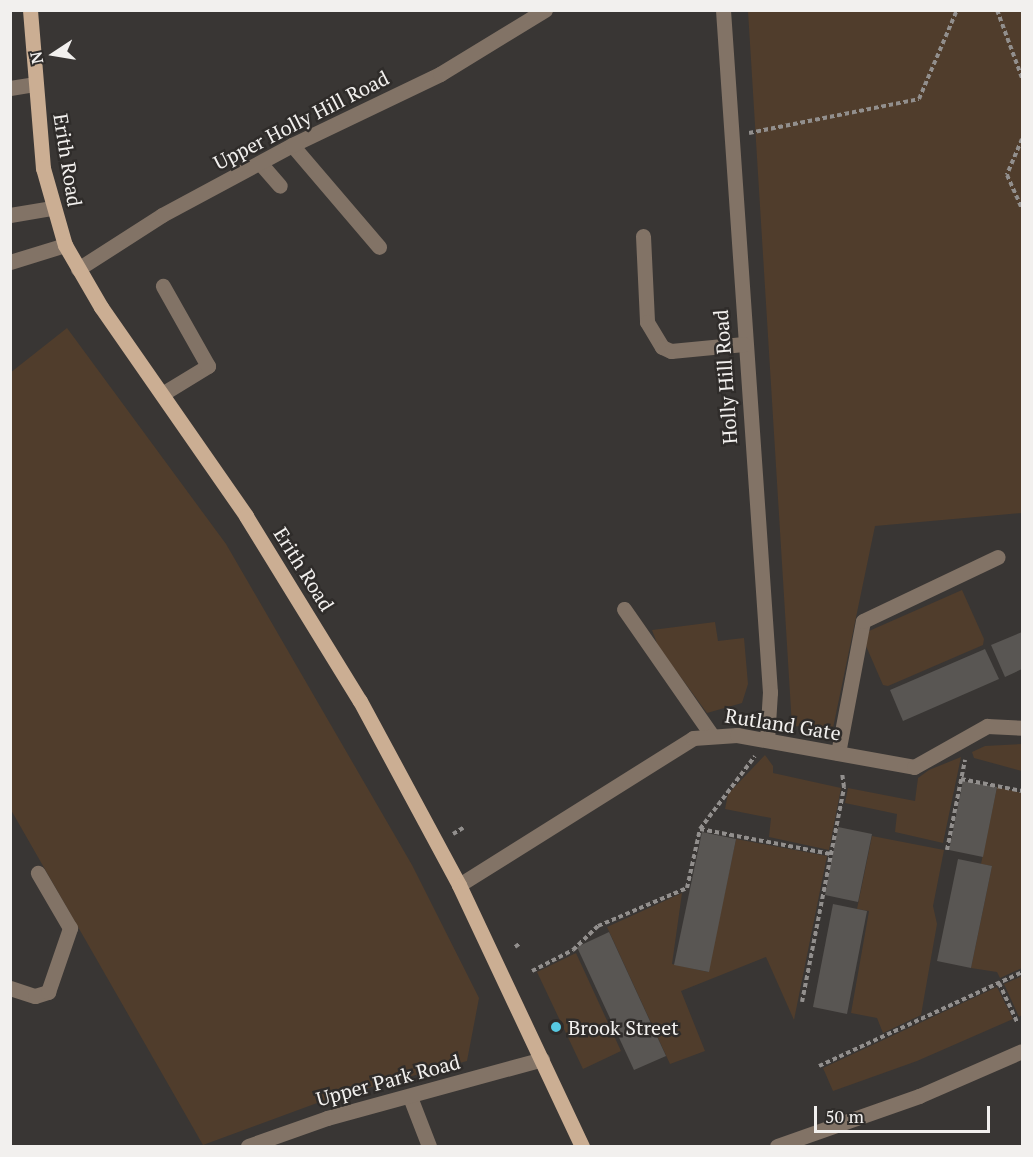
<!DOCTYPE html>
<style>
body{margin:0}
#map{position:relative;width:1033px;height:1157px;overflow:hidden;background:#393634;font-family:"PT Serif",serif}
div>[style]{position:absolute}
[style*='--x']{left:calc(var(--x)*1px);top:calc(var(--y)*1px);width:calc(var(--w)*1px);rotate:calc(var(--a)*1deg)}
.green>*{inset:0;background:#503d2c}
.building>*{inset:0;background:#595653}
.path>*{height:4px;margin-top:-2px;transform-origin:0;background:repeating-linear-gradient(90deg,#928f8d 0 4.5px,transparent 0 7.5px)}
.minor>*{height:15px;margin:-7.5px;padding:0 7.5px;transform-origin:7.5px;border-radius:7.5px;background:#827366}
.major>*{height:15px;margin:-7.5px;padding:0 7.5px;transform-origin:7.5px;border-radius:7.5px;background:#cbae93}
.dots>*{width:16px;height:16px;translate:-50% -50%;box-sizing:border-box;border:3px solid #2f2c2a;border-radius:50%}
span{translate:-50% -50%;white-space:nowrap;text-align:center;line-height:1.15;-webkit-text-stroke:5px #2f2c2a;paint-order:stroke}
.street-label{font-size:20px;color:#f2f0ee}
.poi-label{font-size:20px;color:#f2f0ee}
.left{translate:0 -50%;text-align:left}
.frame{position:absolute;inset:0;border:12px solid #f2f0ee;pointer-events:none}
.north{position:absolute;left:24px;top:24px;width:60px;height:60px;-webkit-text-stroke:4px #2f2c2a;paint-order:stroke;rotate:258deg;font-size:16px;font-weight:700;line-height:24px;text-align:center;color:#f2f0ee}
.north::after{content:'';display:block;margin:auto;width:21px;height:27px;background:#f2f0ee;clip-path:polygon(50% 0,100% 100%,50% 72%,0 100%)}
.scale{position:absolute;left:814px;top:1106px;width:176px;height:27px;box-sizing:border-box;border:3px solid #f2f0ee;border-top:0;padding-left:8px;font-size:18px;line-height:21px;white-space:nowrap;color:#f2f0ee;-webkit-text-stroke:4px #2f2c2a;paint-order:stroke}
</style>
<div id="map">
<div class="green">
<div style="clip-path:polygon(748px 11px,1022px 11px,1022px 513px,875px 526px,833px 728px,792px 726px)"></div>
<div style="clip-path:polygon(67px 328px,226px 544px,412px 865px,479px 998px,467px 1061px,328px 1099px,203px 1145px,11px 810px,10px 373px)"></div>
<div style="clip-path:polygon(962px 590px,984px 639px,983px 645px,888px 686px,883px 685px,866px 646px,869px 631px)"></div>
<div style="clip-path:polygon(715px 622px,718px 641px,744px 638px,748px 684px,742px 703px,707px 713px,658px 646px,652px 630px)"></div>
<div style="clip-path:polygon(1022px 744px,1022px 771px,974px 758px,972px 752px,985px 746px)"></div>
<div style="clip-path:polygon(765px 755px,773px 766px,773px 773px,841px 788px,829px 850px,769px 837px,771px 818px,725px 809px,728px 794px)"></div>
<div style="clip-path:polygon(961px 757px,943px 843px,895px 832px,897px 814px,845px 803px,848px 788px,915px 801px,918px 778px,929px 770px)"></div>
<div style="clip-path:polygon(997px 787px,1022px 793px,1022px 968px,1000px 978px,997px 972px,971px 968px,992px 866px,981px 864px)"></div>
<div style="clip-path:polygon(872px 836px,944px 850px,933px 906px,937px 924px,921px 1015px,883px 1033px,877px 1018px,851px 1013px,869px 911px,857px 909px)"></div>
<div style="clip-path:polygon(736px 839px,827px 856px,794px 1020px,766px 957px,681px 991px,705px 1051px,670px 1064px,607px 927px,682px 893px,672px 964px,708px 972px)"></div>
<div style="clip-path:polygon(576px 953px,621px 1051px,583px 1069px,537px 972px)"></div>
<div style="clip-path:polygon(1022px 976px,1022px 1015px,1019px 1017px,1004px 984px)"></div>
<div style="clip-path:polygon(997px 987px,1013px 1019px,917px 1061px,833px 1091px,823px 1068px)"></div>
</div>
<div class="building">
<div style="clip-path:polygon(1022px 632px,1022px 669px,1005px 677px,991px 645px)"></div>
<div style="clip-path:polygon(985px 649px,999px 679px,903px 721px,890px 690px)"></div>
<div style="clip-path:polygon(963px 781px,997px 787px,983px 857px,949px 850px)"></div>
<div style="clip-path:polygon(838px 827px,872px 834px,858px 902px,825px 895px)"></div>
<div style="clip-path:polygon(702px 832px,736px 839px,709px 972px,674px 965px)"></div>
<div style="clip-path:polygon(958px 859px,992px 866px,971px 968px,937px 961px)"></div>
<div style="clip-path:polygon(833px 904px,867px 911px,847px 1014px,813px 1007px)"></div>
<div style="clip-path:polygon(609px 932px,666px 1056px,634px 1070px,577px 947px)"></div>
</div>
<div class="path">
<div style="--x:997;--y:10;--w:72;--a:69.8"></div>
<div style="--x:749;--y:133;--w:173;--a:-11.3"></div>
<div style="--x:919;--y:99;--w:97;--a:-66.9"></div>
<div style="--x:1022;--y:139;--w:39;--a:113"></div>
<div style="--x:1007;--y:175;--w:36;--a:66"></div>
<div style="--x:961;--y:779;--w:62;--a:11.1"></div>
<div style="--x:700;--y:829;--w:133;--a:10.8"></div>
<div style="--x:453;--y:834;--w:12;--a:-31"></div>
<div style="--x:947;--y:850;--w:92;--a:-78.7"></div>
<div style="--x:515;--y:947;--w:5;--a:-37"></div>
<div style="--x:532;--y:971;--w:46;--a:-27.1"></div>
<div style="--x:573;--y:950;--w:35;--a:-44"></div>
<div style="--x:598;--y:926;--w:97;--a:-23.1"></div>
<div style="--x:687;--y:888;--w:60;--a:-77.6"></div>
<div style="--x:700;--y:829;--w:91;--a:-53"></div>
<div style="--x:999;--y:983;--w:43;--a:65.2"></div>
<div style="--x:802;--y:1002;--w:219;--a:-78.9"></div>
<div style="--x:844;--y:787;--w:14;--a:-98"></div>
<div style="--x:819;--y:1066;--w:224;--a:-24.8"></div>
</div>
<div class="minor">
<div style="--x:723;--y:10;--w:684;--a:86.06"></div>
<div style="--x:770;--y:692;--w:48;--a:93.6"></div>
<div style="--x:10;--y:88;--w:26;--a:-9"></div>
<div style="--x:292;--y:145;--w:134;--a:49.5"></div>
<div style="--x:260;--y:163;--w:30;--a:49"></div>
<div style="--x:10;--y:215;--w:43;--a:-9.5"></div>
<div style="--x:643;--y:236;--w:86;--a:87.3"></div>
<div style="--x:647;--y:322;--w:29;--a:59"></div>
<div style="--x:662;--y:347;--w:10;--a:24"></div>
<div style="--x:671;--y:351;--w:73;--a:-5.5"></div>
<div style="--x:10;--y:262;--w:58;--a:-17.2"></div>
<div style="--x:78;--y:269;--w:100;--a:-32.7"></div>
<div style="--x:162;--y:215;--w:148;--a:-28.3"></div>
<div style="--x:292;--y:145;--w:164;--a:-25.6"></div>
<div style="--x:440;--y:74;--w:123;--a:-31.4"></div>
<div style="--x:162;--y:394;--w:54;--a:-31.3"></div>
<div style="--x:208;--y:366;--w:92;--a:-119.4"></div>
<div style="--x:624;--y:609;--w:152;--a:55.2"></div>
<div style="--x:838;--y:753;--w:134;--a:-79.3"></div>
<div style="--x:863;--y:621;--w:149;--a:-25.4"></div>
<div style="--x:459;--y:885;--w:276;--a:-32.1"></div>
<div style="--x:693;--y:738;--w:44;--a:-3.9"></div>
<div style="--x:737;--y:735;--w:180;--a:10.2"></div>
<div style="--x:914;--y:767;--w:84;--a:-29.3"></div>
<div style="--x:987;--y:726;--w:35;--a:3"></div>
<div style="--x:10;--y:988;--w:26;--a:18"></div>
<div style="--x:35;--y:996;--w:14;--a:-17"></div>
<div style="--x:48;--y:992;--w:68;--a:-71"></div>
<div style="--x:70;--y:928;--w:64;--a:-120.2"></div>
<div style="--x:410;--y:1097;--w:53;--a:68.8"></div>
<div style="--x:248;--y:1146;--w:84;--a:-19.5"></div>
<div style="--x:327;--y:1118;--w:223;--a:-15.3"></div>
<div style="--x:777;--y:1146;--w:151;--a:-19.4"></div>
<div style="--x:919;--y:1096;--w:112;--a:-23.6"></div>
</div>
<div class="major">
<div style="--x:30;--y:10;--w:159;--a:85.3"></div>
<div style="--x:43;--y:168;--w:80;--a:74.1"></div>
<div style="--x:65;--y:245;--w:72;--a:59.9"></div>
<div style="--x:101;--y:307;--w:254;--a:55.2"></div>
<div style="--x:246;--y:516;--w:217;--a:58.4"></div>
<div style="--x:360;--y:701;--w:209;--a:61.7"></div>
<div style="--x:459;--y:885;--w:289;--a:64.8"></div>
</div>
<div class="dots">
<div style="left:556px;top:1027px;background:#57c9e2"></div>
</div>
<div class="street-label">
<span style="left:301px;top:120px;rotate:-27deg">Upper Holly Hill Road</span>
<span style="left:68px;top:160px;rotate:81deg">Erith Road</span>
<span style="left:725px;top:377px;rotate:-94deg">Holly Hill Road</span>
<span style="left:304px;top:569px;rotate:58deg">Erith Road</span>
<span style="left:783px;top:724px;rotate:9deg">Rutland Gate</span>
<span style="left:388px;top:1080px;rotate:-15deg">Upper Park Road</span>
</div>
<div class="poi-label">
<span class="left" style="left:568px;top:1027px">Brook Street</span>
</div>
<div class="frame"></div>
<div class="north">N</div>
<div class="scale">50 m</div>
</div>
